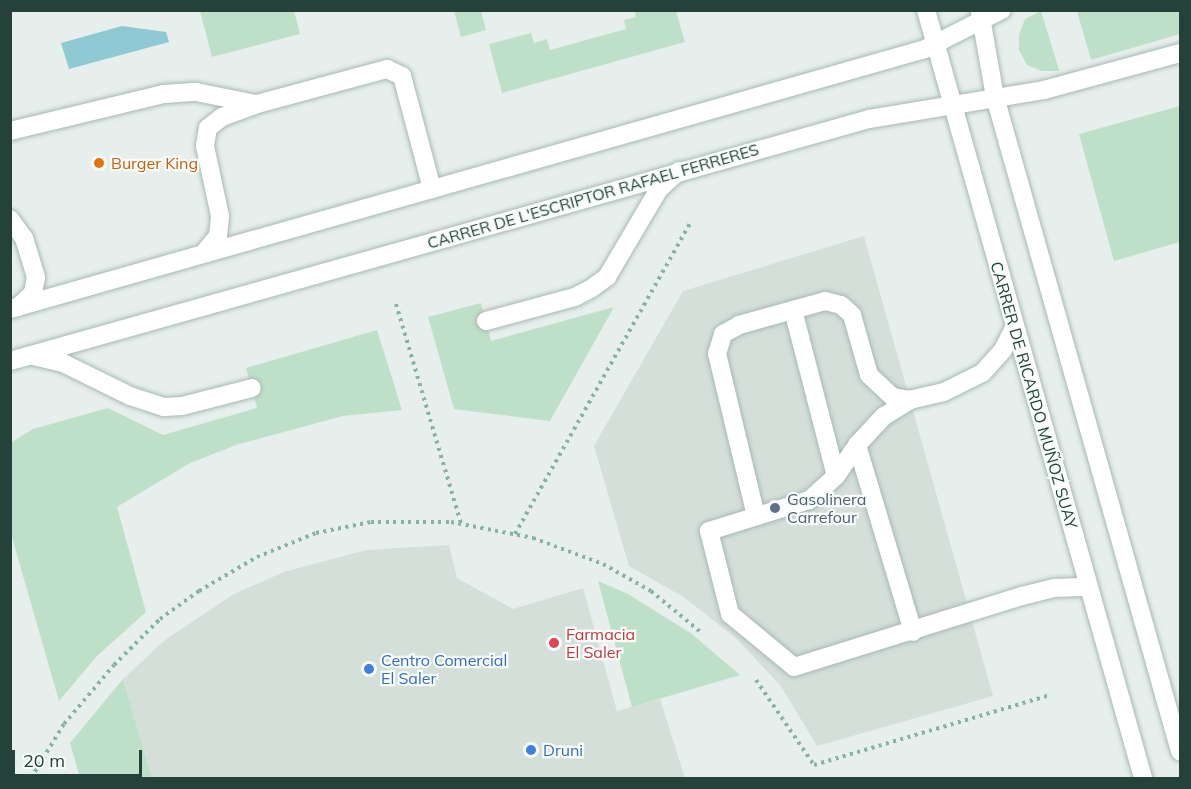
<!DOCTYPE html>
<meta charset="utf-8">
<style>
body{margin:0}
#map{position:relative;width:1191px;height:789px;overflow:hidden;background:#e6efeb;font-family:Mulish,sans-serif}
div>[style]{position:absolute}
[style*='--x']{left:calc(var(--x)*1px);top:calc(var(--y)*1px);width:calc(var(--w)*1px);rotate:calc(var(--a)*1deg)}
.built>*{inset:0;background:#d4dfda}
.green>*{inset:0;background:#bfe0c8}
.water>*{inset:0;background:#8ec9d4}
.path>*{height:4px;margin-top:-2px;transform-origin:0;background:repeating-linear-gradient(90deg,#86b3a5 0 3px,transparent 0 7.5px)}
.roads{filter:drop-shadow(0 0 2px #a8b8b2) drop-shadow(0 0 2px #a8b8b2)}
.service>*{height:18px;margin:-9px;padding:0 9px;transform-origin:9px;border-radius:9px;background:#fff}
.minor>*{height:18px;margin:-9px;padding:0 9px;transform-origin:9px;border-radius:9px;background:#fff}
.dots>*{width:16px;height:16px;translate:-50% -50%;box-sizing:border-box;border:3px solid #f7fbf9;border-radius:50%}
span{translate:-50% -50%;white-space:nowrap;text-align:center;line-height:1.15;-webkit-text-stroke:4.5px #f7fbf9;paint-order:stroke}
.food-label{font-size:16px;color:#c56008}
.left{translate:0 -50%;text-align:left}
.street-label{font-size:16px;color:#24423a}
.service-label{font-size:16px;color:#4e5e75}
.health-label{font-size:16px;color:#be3a42}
.shop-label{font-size:16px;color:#366cbe}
.frame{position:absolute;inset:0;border:12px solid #24423a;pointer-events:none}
.scale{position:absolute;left:12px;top:750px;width:130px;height:27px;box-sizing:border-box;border:3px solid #24423a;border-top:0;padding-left:8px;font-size:18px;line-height:21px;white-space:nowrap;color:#24423a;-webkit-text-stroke:4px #f7fbf9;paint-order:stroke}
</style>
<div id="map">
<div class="built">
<div style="clip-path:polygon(864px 236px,993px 696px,817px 746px,780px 685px,737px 639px,685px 598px,629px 566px,594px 446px,683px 291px)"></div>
<div style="clip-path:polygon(449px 545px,457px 578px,513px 609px,583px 588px,617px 711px,660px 699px,685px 778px,152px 778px,123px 679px,165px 640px,234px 594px,284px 572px,366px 550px)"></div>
</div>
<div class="green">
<div style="clip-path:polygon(634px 10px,676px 11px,685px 42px,502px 93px,489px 44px,531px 33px,534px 43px,547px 39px,550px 50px,626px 29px,624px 20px,636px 17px)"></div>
<div style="clip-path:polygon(200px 11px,294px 11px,300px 34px,212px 57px)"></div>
<div style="clip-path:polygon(454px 11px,481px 11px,486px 30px,461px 37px)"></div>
<div style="clip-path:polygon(1041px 11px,1059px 70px,1059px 71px,1042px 71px,1027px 65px,1019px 50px,1019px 35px,1025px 19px)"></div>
<div style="clip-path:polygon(1077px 11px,1180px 11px,1180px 34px,1091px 60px)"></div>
<div style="clip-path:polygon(1180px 106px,1180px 242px,1114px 261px,1079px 134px)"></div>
<div style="clip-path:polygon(481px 303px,491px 341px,614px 307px,550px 421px,454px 409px,428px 317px)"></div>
<div style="clip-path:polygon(377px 330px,402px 410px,343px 416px,239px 444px,190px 463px,117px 507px,146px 612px,97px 656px,59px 701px,11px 534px,10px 443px,33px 429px,108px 408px,163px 435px,257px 408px,246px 368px)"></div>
<div style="clip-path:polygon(598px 581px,628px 594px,692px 634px,740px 675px,632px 707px)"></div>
<div style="clip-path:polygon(123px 679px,152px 778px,80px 778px,70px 743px)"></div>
</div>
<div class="water">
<div style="clip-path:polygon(122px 26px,166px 32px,169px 42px,69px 69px,61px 43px)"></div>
</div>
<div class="path">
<div style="--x:396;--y:304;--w:228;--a:73.5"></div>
<div style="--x:515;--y:534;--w:356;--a:-60.6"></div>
<div style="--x:756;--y:680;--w:103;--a:55.7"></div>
<div style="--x:814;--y:765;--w:247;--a:-16.5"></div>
<div style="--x:10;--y:766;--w:13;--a:72"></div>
<div style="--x:31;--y:778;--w:63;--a:-58.6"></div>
<div style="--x:64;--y:724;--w:77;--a:-49.7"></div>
<div style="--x:114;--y:665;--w:65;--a:-45"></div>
<div style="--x:160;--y:619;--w:48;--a:-35.7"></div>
<div style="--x:199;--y:591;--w:67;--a:-30.4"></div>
<div style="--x:257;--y:557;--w:64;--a:-22.1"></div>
<div style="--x:316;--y:533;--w:56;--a:-11.3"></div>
<div style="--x:371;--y:522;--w:80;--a:0"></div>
<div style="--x:451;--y:522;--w:84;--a:11"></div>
<div style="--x:533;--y:538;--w:75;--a:20.4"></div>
<div style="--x:603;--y:564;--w:55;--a:29.4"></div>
<div style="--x:651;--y:591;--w:67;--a:39.6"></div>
</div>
<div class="roads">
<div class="service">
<div style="--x:10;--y:131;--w:158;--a:-13.5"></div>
<div style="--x:164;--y:94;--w:32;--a:-4"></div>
<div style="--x:196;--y:92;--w:61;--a:11.3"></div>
<div style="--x:10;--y:219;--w:24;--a:54"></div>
<div style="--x:24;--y:238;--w:41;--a:72.9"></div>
<div style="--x:36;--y:277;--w:16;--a:101"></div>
<div style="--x:33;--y:293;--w:21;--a:137"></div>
<div style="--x:204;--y:253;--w:22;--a:-51"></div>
<div style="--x:218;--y:236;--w:20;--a:-84"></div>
<div style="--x:220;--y:216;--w:72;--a:-102.1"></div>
<div style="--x:205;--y:146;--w:18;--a:-81"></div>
<div style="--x:208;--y:128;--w:18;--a:-38"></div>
<div style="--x:222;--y:117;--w:37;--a:-20"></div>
<div style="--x:257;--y:104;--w:135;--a:-15.1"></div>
<div style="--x:387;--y:69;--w:17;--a:25"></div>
<div style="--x:402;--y:76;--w:117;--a:75.1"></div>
<div style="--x:793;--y:310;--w:171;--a:75.5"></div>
<div style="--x:486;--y:321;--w:92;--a:-15.1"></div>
<div style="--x:575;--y:297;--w:19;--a:-28"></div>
<div style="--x:592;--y:288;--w:19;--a:-36"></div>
<div style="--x:607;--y:277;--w:102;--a:-59.4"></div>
<div style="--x:659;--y:189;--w:27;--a:-42"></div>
<div style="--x:1014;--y:328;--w:25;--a:117"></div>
<div style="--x:1003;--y:350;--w:31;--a:132"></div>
<div style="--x:982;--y:373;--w:42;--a:153.4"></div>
<div style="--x:944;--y:392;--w:35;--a:167"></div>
<div style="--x:910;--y:400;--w:31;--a:148"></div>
<div style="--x:884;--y:416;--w:40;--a:133"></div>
<div style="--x:857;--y:445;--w:37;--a:124"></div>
<div style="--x:836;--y:476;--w:36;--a:138"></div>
<div style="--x:809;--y:500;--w:105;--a:162.8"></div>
<div style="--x:709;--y:531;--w:86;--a:75.8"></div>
<div style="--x:730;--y:614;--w:83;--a:39.6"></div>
<div style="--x:794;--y:667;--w:239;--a:-17.3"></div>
<div style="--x:1022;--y:596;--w:34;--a:-14"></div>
<div style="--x:1055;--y:588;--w:33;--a:-2"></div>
<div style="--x:33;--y:356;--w:31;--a:13"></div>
<div style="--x:63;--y:363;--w:75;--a:26.2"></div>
<div style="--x:130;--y:396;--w:36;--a:18"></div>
<div style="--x:164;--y:407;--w:18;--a:-3"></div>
<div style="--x:182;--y:406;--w:72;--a:-14.4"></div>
<div style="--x:857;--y:445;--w:195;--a:73.3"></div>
<div style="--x:756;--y:516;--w:167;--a:-103.5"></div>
<div style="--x:717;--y:354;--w:21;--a:-73"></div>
<div style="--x:723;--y:334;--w:18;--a:-29"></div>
<div style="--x:739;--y:325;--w:89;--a:-15.6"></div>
<div style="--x:825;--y:301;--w:16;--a:14"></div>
<div style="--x:841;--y:305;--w:15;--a:42"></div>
<div style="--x:852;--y:315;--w:62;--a:74.2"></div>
<div style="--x:869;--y:375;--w:33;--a:43"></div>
<div style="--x:893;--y:397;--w:17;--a:10"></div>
</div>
<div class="minor">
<div style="--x:926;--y:10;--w:798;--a:74.22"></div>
<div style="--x:980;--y:12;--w:86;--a:80"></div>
<div style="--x:995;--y:97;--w:680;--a:74.21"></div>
<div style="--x:10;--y:309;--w:951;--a:-15.86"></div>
<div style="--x:925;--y:49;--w:86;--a:-26.9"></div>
<div style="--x:10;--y:361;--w:892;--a:-15.73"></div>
<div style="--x:869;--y:119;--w:177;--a:-9.4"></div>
<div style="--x:1044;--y:90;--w:141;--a:-15.2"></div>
</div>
</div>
<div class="dots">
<div style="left:99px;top:163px;background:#e8710a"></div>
<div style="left:775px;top:508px;background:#5c6f8a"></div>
<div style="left:554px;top:643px;background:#e0444e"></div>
<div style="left:369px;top:669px;background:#3f7fe0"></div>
<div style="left:531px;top:750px;background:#3f7fe0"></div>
</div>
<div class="food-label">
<span class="left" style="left:111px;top:163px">Burger King</span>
</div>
<div class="street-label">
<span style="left:593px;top:196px;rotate:-16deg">CARRER DE L'ESCRIPTOR RAFAEL FERRERES</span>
<span style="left:1034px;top:395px;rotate:74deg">CARRER DE RICARDO MUÑOZ SUAY</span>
</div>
<div class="service-label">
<span class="left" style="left:787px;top:508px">Gasolinera<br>Carrefour</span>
</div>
<div class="health-label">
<span class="left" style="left:566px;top:643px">Farmacia<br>El Saler</span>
</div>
<div class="shop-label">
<span class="left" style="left:381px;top:669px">Centro Comercial<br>El Saler</span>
<span class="left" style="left:543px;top:750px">Druni</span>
</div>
<div class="frame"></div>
<div class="scale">20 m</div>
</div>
